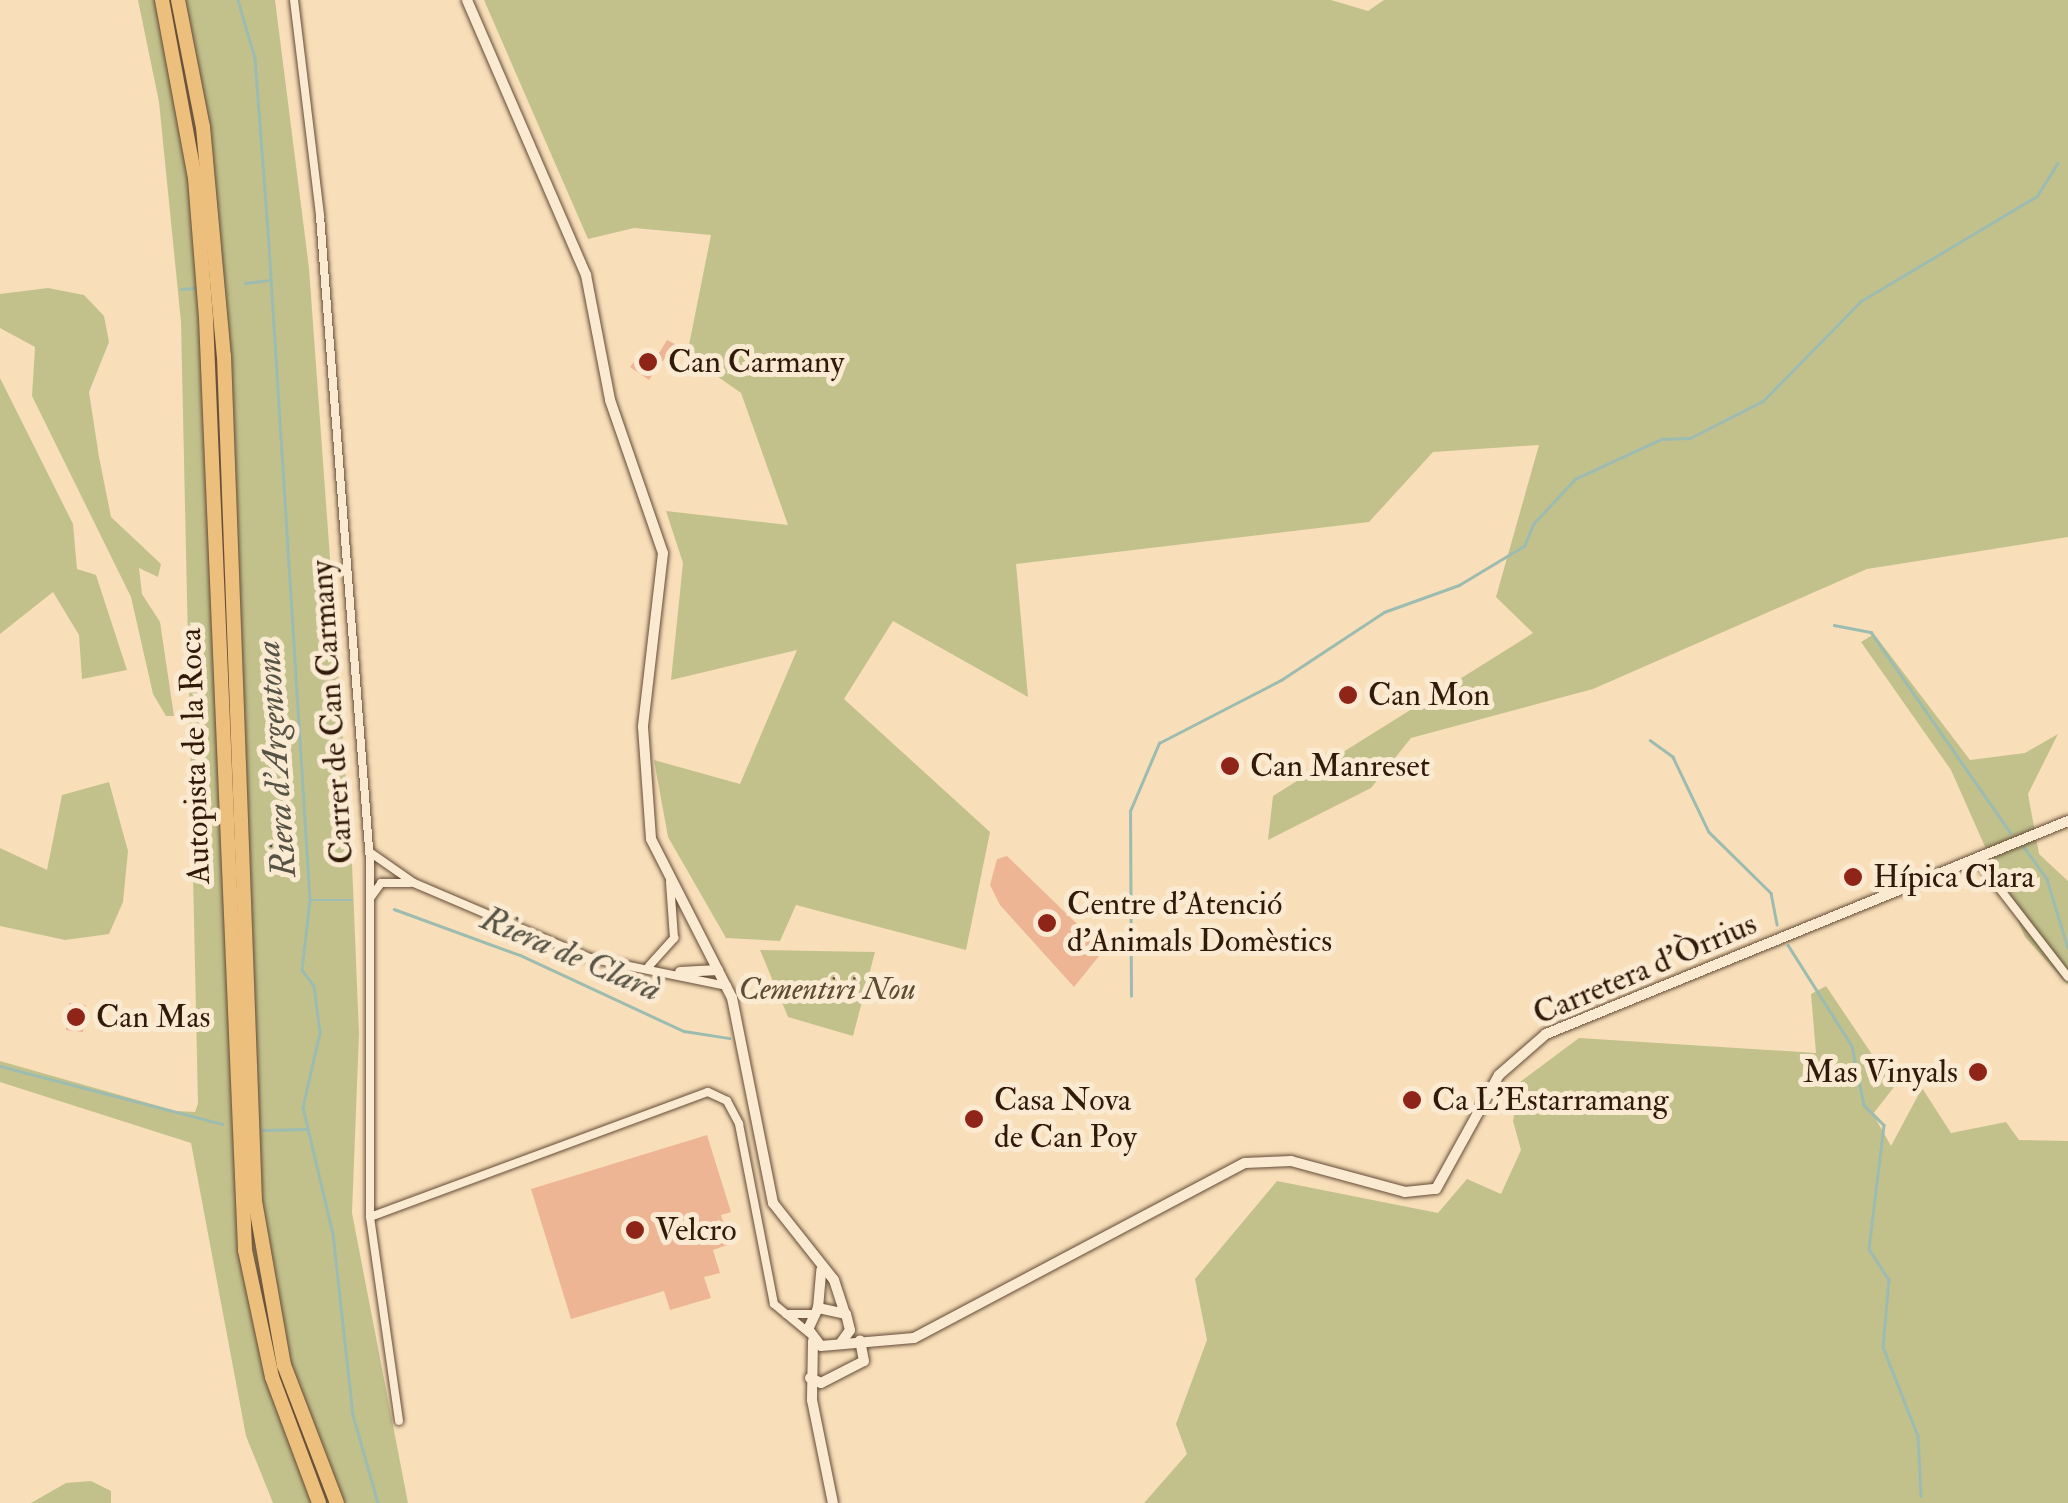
<!DOCTYPE html>
<meta charset="utf-8">
<style>
body{margin:0}
#map{position:relative;width:2068px;height:1503px;overflow:hidden;background:#f8dfb9;font-family:"IM FELL Double Pica",serif}
div>[style]{position:absolute}
[style*='--x']{left:calc(var(--x)*1px);top:calc(var(--y)*1px);width:calc(var(--w)*1px);rotate:calc(var(--a)*1deg)}
.green>*{inset:0;background:#c2c18c}
.stream>*{height:2.5px;margin:-1.25px;padding:0 1.25px;transform-origin:1.25px;border-radius:1.25px;background:#9dbcb1}
.building>*{inset:0;background:#eeb595}
.roads{filter:drop-shadow(0 0 2px #644b36) drop-shadow(0 0 2px #644b36)}
.street>*{height:8px;margin:-4px;padding:0 4px;transform-origin:4px;border-radius:4px;background:#faead2}
.secondary>*{height:10px;margin:-5px;padding:0 5px;transform-origin:5px;border-radius:5px;background:#faead2}
.highway>*{height:14px;margin:-7px;padding:0 7px;transform-origin:7px;border-radius:7px;background:#ecc07c}
.dots>*{width:28px;height:28px;translate:-50% -50%;box-sizing:border-box;border:5px solid #faead2;border-radius:50%}
span{translate:-50% -50%;white-space:nowrap;text-align:center;line-height:1.15;-webkit-text-stroke:10px #faead2;paint-order:stroke}
.poi-label{font-size:32px;color:#321a0a}
.left{translate:0 -50%;text-align:left}
.right{translate:-100% -50%;text-align:right}
.street-label{font-size:32px;color:#321a0a}
.park-label{font-size:32px;color:#5d4c31;font-style:italic}
.water-label{font-size:35px;color:#575344;font-style:italic}
</style>
<div id="map">
<div class="green">
<div style="clip-path:polygon(138px 0,275px 0,309px 268px,352px 863px,359px 1034px,352px 1213px,408px 1503px,273px 1503px,246px 1436px,191px 1143px,0 1082px,0 1061px,176px 1111px,195px 1112px,198px 1104px,181px 322px,159px 102px)"></div>
<div style="clip-path:polygon(484px 0,1331px 0,1368px 11px,1384px 0,2068px 0,2068px 537px,1867px 569px,1593px 689px,1411px 738px,1371px 788px,1268px 840px,1273px 796px,1533px 633px,1496px 597px,1539px 445px,1433px 452px,1369px 522px,1016px 564px,1028px 697px,893px 621px,844px 699px,990px 832px,966px 950px,796px 905px,780px 941px,726px 938px,668px 837px,654px 760px,740px 784px,797px 650px,671px 680px,683px 563px,666px 511px,788px 525px,741px 393px,687px 355px,711px 235px,634px 228px,588px 239px)"></div>
<div style="clip-path:polygon(48px 288px,84px 295px,104px 316px,109px 342px,89px 392px,99px 457px,111px 517px,161px 564px,158px 577px,139px 568px,142px 594px,160px 622px,174px 716px,166px 716px,153px 694px,131px 597px,32px 396px,35px 347px,0 328px,0 294px)"></div>
<div style="clip-path:polygon(0 378px,73px 524px,77px 569px,96px 575px,127px 670px,82px 679px,79px 635px,53px 592px,0 634px)"></div>
<div style="clip-path:polygon(1874px 634px,1970px 760px,2025px 753px,2058px 734px,2028px 794px,2039px 854px,2068px 881px,2068px 985px,2025px 937px,1951px 770px,1861px 642px)"></div>
<div style="clip-path:polygon(109px 782px,128px 851px,123px 902px,109px 934px,65px 940px,0 926px,0 848px,47px 870px,62px 795px)"></div>
<div style="clip-path:polygon(760px 950px,875px 952px,853px 1036px,788px 1017px)"></div>
<div style="clip-path:polygon(1826px 986px,1894px 1087px,1873px 1114px,1891px 1146px,1922px 1088px,1951px 1133px,2006px 1122px,2019px 1140px,2068px 1141px,2068px 1503px,1144px 1503px,1187px 1454px,1176px 1424px,1207px 1340px,1195px 1279px,1277px 1181px,1438px 1213px,1467px 1179px,1501px 1194px,1521px 1150px,1513px 1121px,1520px 1082px,1579px 1038px,1816px 1053px,1811px 994px)"></div>
<div style="clip-path:polygon(91px 1481px,111px 1491px,111px 1503px,31px 1503px,66px 1483px)"></div>
</div>
<div class="stream">
<div style="--x:238;--y:0;--w:60;--a:73.7"></div>
<div style="--x:255;--y:58;--w:189;--a:85.7"></div>
<div style="--x:269;--y:246;--w:655;--a:86.41"></div>
<div style="--x:310;--y:900;--w:70;--a:96.5"></div>
<div style="--x:302;--y:970;--w:20;--a:53"></div>
<div style="--x:314;--y:986;--w:47;--a:82.7"></div>
<div style="--x:320;--y:1033;--w:76;--a:102.9"></div>
<div style="--x:303;--y:1107;--w:130;--a:76.7"></div>
<div style="--x:333;--y:1234;--w:182;--a:83.7"></div>
<div style="--x:353;--y:1415;--w:91;--a:74.1"></div>
<div style="--x:245;--y:283;--w:23;--a:-7"></div>
<div style="--x:181;--y:289;--w:15;--a:-4"></div>
<div style="--x:1834;--y:625;--w:38;--a:11"></div>
<div style="--x:1871;--y:632;--w:244;--a:55.2"></div>
<div style="--x:1650;--y:740;--w:29;--a:36"></div>
<div style="--x:1673;--y:757;--w:83;--a:64.4"></div>
<div style="--x:1709;--y:832;--w:87;--a:44.5"></div>
<div style="--x:1771;--y:893;--w:32;--a:79"></div>
<div style="--x:2024;--y:847;--w:39;--a:54"></div>
<div style="--x:2047;--y:879;--w:72;--a:73.1"></div>
<div style="--x:310;--y:900;--w:42;--a:0"></div>
<div style="--x:394;--y:909;--w:134;--a:20.1"></div>
<div style="--x:520;--y:955;--w:181;--a:24.9"></div>
<div style="--x:684;--y:1031;--w:46;--a:8.8"></div>
<div style="--x:1788;--y:945;--w:120;--a:57.6"></div>
<div style="--x:1852;--y:1046;--w:60;--a:78.5"></div>
<div style="--x:1864;--y:1105;--w:28;--a:45"></div>
<div style="--x:1884;--y:1125;--w:125;--a:96.9"></div>
<div style="--x:1869;--y:1249;--w:37;--a:57"></div>
<div style="--x:1889;--y:1280;--w:67;--a:95.1"></div>
<div style="--x:1883;--y:1347;--w:96;--a:68.5"></div>
<div style="--x:1918;--y:1436;--w:60;--a:87.1"></div>
<div style="--x:1131;--y:996;--w:185;--a:-90.3"></div>
<div style="--x:1130;--y:811;--w:74;--a:-66.9"></div>
<div style="--x:1159;--y:743;--w:137;--a:-27.3"></div>
<div style="--x:1281;--y:680;--w:123;--a:-33.4"></div>
<div style="--x:1384;--y:612;--w:80;--a:-19.8"></div>
<div style="--x:1459;--y:585;--w:76;--a:-31"></div>
<div style="--x:1524;--y:546;--w:25;--a:-67"></div>
<div style="--x:1534;--y:523;--w:60;--a:-47"></div>
<div style="--x:1575;--y:479;--w:95;--a:-24.9"></div>
<div style="--x:1661;--y:439;--w:29;--a:-2"></div>
<div style="--x:1690;--y:438;--w:82;--a:-26.9"></div>
<div style="--x:1763;--y:401;--w:140;--a:-45.6"></div>
<div style="--x:1861;--y:301;--w:205;--a:-30.8"></div>
<div style="--x:2037;--y:196;--w:39;--a:-58"></div>
<div style="--x:0;--y:1066;--w:230;--a:14.6"></div>
<div style="--x:263;--y:1130;--w:44;--a:-1.3"></div>
</div>
<div class="building">
<div style="clip-path:polygon(667px 340px,675px 344px,649px 380px,630px 367px,644px 349px,656px 358px)"></div>
<div style="clip-path:polygon(1007px 856px,1104px 950px,1074px 987px,1000px 905px,990px 885px,997px 859px)"></div>
<div style="clip-path:polygon(69px 1003px,86px 1005px,83px 1032px,66px 1030px)"></div>
<div style="clip-path:polygon(707px 1135px,731px 1212px,721px 1215px,730px 1244px,713px 1250px,720px 1273px,704px 1277px,711px 1298px,670px 1310px,664px 1291px,571px 1319px,531px 1189px)"></div>
</div>
<div class="roads">
<div class="street">
<div style="--x:294;--y:0;--w:218;--a:83.1"></div>
<div style="--x:320;--y:216;--w:648;--a:85.57"></div>
<div style="--x:370;--y:862;--w:355;--a:90"></div>
<div style="--x:370;--y:1217;--w:206;--a:81.9"></div>
<div style="--x:371;--y:853;--w:52;--a:34.9"></div>
<div style="--x:414;--y:883;--w:191;--a:23.1"></div>
<div style="--x:590;--y:958;--w:140;--a:11.6"></div>
<div style="--x:1976;--y:858;--w:150;--a:52.3"></div>
<div style="--x:371;--y:897;--w:17;--a:-54"></div>
<div style="--x:381;--y:883;--w:29;--a:0"></div>
<div style="--x:649;--y:966;--w:38;--a:-48"></div>
<div style="--x:674;--y:938;--w:56;--a:-94.1"></div>
<div style="--x:370;--y:1217;--w:360;--a:-20.3"></div>
<div style="--x:708;--y:1092;--w:21;--a:25"></div>
<div style="--x:727;--y:1101;--w:26;--a:62"></div>
<div style="--x:739;--y:1124;--w:183;--a:79"></div>
<div style="--x:774;--y:1304;--w:45;--a:39.6"></div>
<div style="--x:786;--y:1314;--w:25;--a:0"></div>
</div>
<div class="secondary">
<div style="--x:467;--y:0;--w:300;--a:66.6"></div>
<div style="--x:586;--y:275;--w:127;--a:79.1"></div>
<div style="--x:610;--y:400;--w:162;--a:70.9"></div>
<div style="--x:663;--y:553;--w:175;--a:96.6"></div>
<div style="--x:643;--y:727;--w:112;--a:85.9"></div>
<div style="--x:651;--y:839;--w:178;--a:63"></div>
<div style="--x:732;--y:998;--w:209;--a:78.7"></div>
<div style="--x:773;--y:1203;--w:98;--a:51.6"></div>
<div style="--x:834;--y:1280;--w:33;--a:72"></div>
<div style="--x:680;--y:972;--w:38;--a:-3"></div>
<div style="--x:818;--y:1308;--w:38;--a:-85"></div>
<div style="--x:813;--y:1341;--w:59;--a:91"></div>
<div style="--x:812;--y:1400;--w:105;--a:78.5"></div>
<div style="--x:840;--y:1344;--w:17;--a:-54"></div>
<div style="--x:850;--y:1330;--w:16;--a:-104"></div>
<div style="--x:846;--y:1314;--w:29;--a:-168"></div>
<div style="--x:818;--y:1308;--w:23;--a:115"></div>
<div style="--x:808;--y:1329;--w:21;--a:53"></div>
<div style="--x:821;--y:1346;--w:93;--a:-4.9"></div>
<div style="--x:914;--y:1338;--w:374;--a:-27.9"></div>
<div style="--x:1245;--y:1163;--w:46;--a:-2.5"></div>
<div style="--x:1291;--y:1161;--w:118;--a:15.2"></div>
<div style="--x:1405;--y:1192;--w:31;--a:-6"></div>
<div style="--x:1436;--y:1189;--w:130;--a:-61.1"></div>
<div style="--x:1499;--y:1075;--w:62;--a:-41.1"></div>
<div style="--x:1546;--y:1034;--w:564;--a:-22.2"></div>
<div style="--x:810;--y:1378;--w:12;--a:24"></div>
<div style="--x:821;--y:1383;--w:48;--a:-27.1"></div>
<div style="--x:864;--y:1361;--w:21;--a:-101"></div>
</div>
<div class="highway">
<div style="--x:162;--y:0;--w:181;--a:79.5"></div>
<div style="--x:195;--y:178;--w:140;--a:85.5"></div>
<div style="--x:206;--y:318;--w:933;--a:87.6"></div>
<div style="--x:245;--y:1250;--w:130;--a:78"></div>
<div style="--x:272;--y:1377;--w:134;--a:69.5"></div>
<div style="--x:178;--y:0;--w:129;--a:78.9"></div>
<div style="--x:203;--y:127;--w:230;--a:84.8"></div>
<div style="--x:224;--y:356;--w:846;--a:87.9"></div>
<div style="--x:255;--y:1201;--w:167;--a:80"></div>
<div style="--x:284;--y:1365;--w:148;--a:69"></div>
</div>
</div>
<div class="dots">
<div style="left:648px;top:362px;background:#8f2418"></div>
<div style="left:1348px;top:695px;background:#8f2418"></div>
<div style="left:1230px;top:766px;background:#8f2418"></div>
<div style="left:1853px;top:877px;background:#8f2418"></div>
<div style="left:1047px;top:923px;background:#8f2418"></div>
<div style="left:76px;top:1017px;background:#8f2418"></div>
<div style="left:1978px;top:1072px;background:#8f2418"></div>
<div style="left:1412px;top:1100px;background:#8f2418"></div>
<div style="left:974px;top:1119px;background:#8f2418"></div>
<div style="left:635px;top:1230px;background:#8f2418"></div>
</div>
<div class="poi-label">
<span class="left" style="left:668px;top:362px">Can Carmany</span>
<span class="left" style="left:1368px;top:695px">Can Mon</span>
<span class="left" style="left:1250px;top:766px">Can Manreset</span>
<span class="left" style="left:1873px;top:877px">Hípica Clara</span>
<span class="left" style="left:1067px;top:923px">Centre d'Atenció<br>d'Animals Domèstics</span>
<span class="left" style="left:96px;top:1017px">Can Mas</span>
<span class="right" style="left:1958px;top:1072px">Mas Vinyals</span>
<span class="left" style="left:1432px;top:1100px">Ca L'Estarramang</span>
<span class="left" style="left:994px;top:1119px">Casa Nova<br>de Can Poy</span>
<span class="left" style="left:655px;top:1230px">Velcro</span>
</div>
<div class="street-label">
<span style="left:332px;top:712px;rotate:-94deg">Carrer de Can Carmany</span>
<span style="left:195px;top:756px;rotate:-92deg">Autopista de la Roca</span>
<span style="left:1645px;top:969px;rotate:-23deg">Carretera d'Òrrius</span>
</div>
<div class="park-label">
<span style="left:827px;top:989px">Cementiri Nou</span>
</div>
<div class="water-label">
<span style="left:276px;top:759px;rotate:-94deg">Riera d'Argentona</span>
<span style="left:571px;top:954px;rotate:23deg">Riera de Clarà</span>
</div>
</div>
